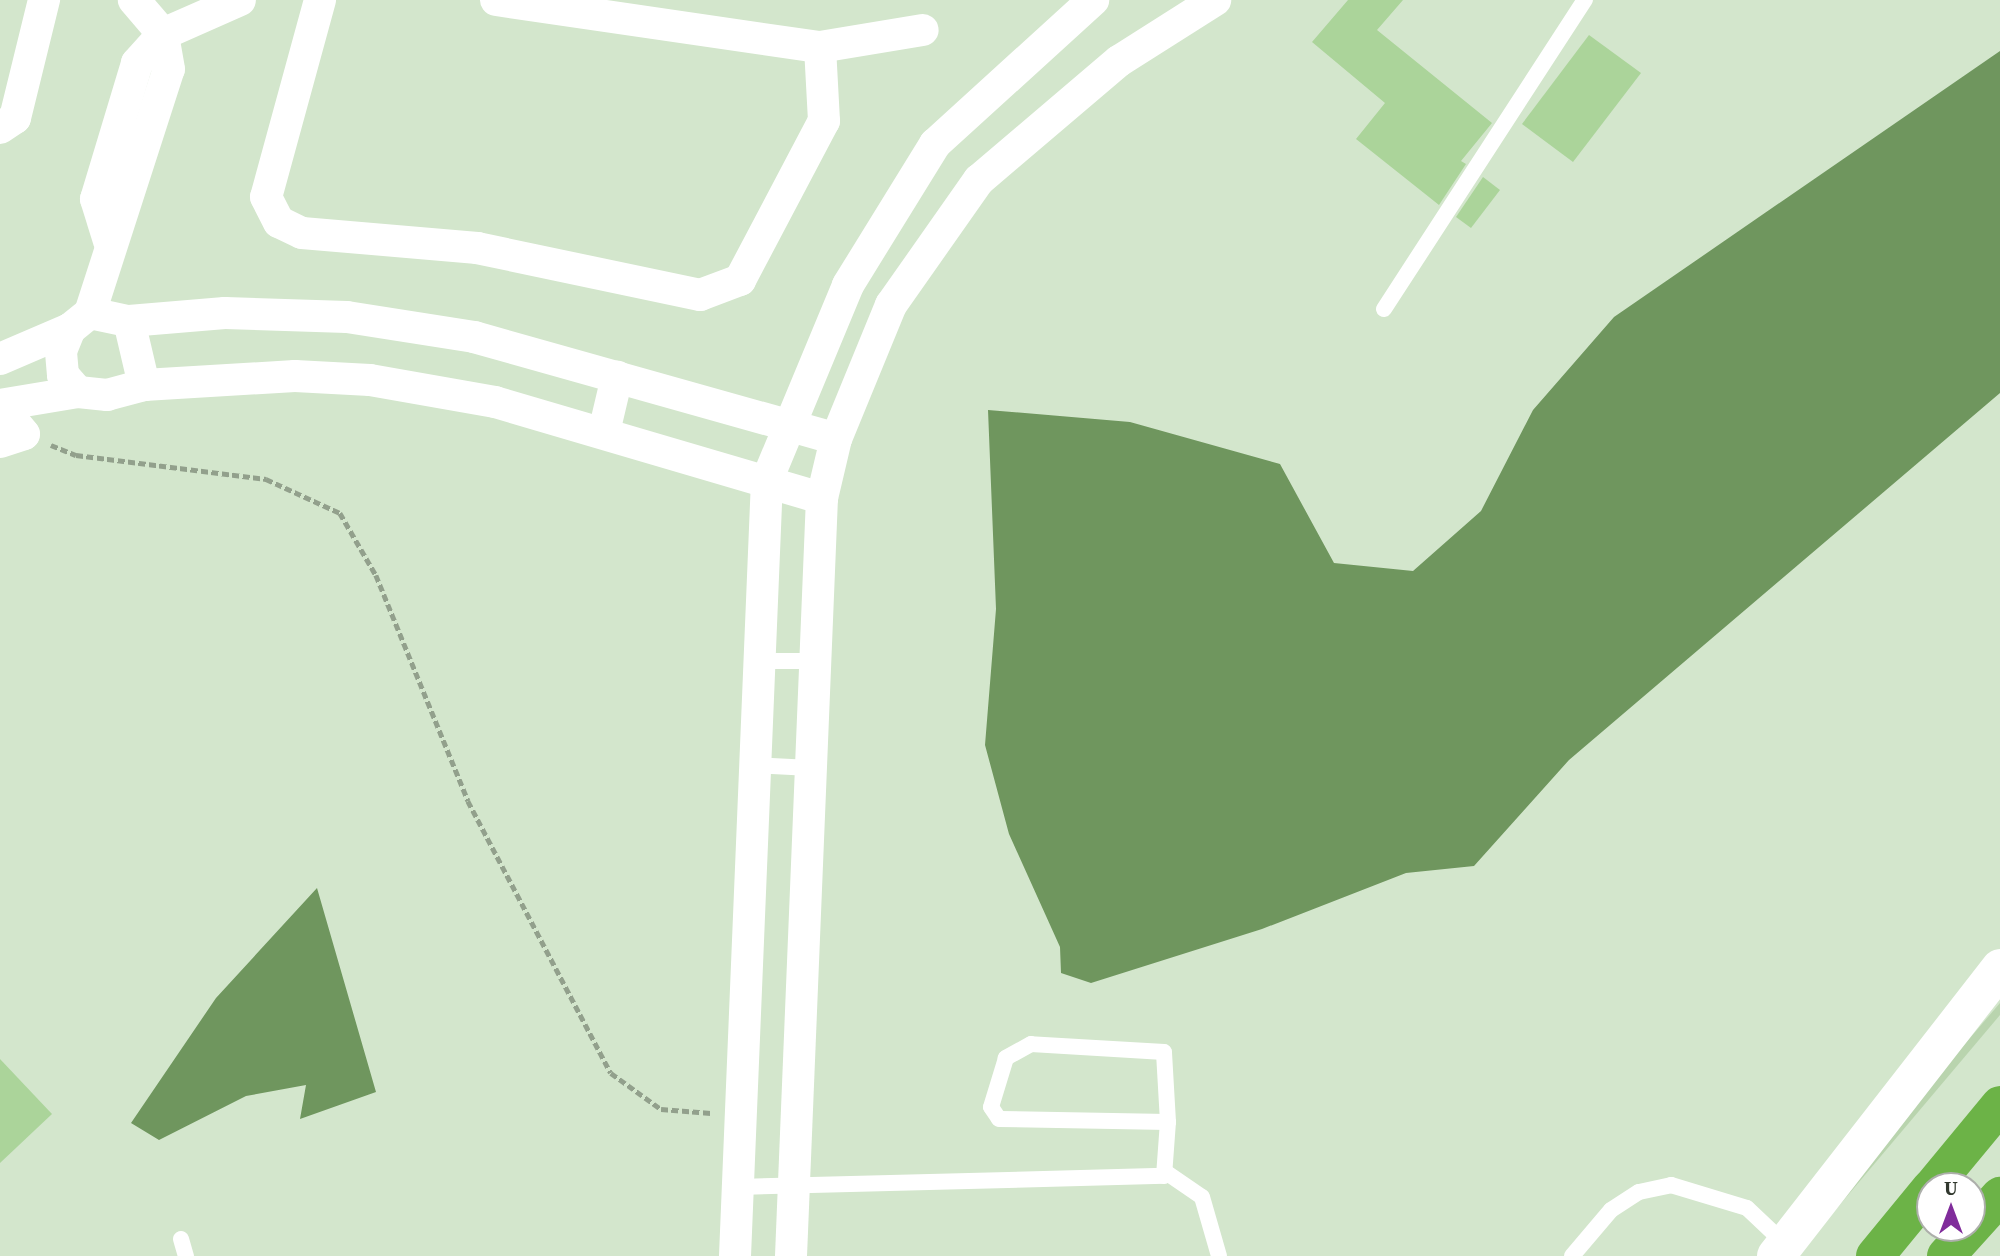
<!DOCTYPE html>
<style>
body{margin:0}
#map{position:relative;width:2000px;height:1256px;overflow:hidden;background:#d3e6cc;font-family:"Source Serif 4",serif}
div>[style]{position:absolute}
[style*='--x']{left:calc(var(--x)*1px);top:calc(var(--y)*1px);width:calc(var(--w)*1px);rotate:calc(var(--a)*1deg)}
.green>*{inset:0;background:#b9d4ae}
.water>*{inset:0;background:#6f965e}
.building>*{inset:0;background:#abd49a}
.path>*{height:4.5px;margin-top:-2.25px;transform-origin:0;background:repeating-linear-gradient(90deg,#92a08c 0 7px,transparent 0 10.5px)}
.service>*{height:16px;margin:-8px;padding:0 8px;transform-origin:8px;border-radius:8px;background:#fff}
.minor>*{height:32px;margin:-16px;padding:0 16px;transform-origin:16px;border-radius:16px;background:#fff}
.secondary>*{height:38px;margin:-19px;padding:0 19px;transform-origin:19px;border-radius:19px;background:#fff}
.motorway>*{height:38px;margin:-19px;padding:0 19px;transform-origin:19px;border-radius:19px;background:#6cb347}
span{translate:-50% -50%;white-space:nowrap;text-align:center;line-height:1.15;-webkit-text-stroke:5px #fff;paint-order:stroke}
.north{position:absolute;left:1916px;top:1172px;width:70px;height:70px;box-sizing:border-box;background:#fff;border:2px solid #adafab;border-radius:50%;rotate:0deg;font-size:19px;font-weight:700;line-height:28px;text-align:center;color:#31382e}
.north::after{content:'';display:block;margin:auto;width:24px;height:32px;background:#802c9b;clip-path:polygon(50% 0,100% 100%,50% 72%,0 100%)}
</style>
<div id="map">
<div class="green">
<div style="clip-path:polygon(2000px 1003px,2000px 1015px,1827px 1220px,1818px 1215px)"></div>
</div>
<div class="water">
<div style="clip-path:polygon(2000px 51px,2000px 393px,1569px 760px,1474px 866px,1406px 873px,1262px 929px,1091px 983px,1061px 973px,1060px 947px,1009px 834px,985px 745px,996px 609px,988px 410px,1130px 422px,1280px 464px,1334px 563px,1413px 571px,1481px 511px,1533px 410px,1614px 317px)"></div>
<div style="clip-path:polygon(317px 888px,376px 1092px,300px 1119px,306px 1085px,246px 1096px,159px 1140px,131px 1123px,216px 998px)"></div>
</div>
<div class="building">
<div style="clip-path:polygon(1348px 0,1403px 0,1377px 30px,1492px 123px,1461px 161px,1466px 164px,1439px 205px,1356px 139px,1385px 103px,1312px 42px)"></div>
<div style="clip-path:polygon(1589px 35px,1641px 73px,1573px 162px,1522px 124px)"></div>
<div style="clip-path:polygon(1483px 177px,1500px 190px,1471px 228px,1456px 217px)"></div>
<div style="clip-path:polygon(0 1059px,52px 1114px,0 1163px)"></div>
</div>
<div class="path">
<div style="--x:51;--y:445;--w:27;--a:22"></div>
<div style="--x:76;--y:455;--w:192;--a:7.2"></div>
<div style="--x:266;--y:479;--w:81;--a:24.7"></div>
<div style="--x:340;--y:513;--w:72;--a:59.9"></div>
<div style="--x:376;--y:575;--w:244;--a:67.8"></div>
<div style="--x:468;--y:801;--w:307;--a:62.3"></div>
<div style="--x:611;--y:1073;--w:62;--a:35.8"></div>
<div style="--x:661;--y:1109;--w:50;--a:4.6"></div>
</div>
<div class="service">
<div style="--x:1384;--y:309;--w:369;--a:-57"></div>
<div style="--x:759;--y:661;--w:57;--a:0"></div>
<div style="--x:754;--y:765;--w:57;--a:3"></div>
<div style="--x:1167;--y:1173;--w:42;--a:34.4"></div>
<div style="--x:1202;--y:1197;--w:61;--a:73.9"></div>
<div style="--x:738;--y:1187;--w:426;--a:-1.5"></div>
<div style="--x:1164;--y:1176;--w:54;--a:-85.8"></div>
<div style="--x:1168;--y:1122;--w:70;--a:-93.3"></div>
<div style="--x:1164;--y:1052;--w:133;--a:-176.6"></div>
<div style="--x:1031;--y:1044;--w:29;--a:151"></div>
<div style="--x:1006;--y:1058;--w:51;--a:107"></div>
<div style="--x:991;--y:1107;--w:14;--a:56"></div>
<div style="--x:999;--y:1119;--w:169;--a:1"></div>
<div style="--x:181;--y:1239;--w:18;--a:74"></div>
<div style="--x:1572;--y:1256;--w:60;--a:-49.7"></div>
<div style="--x:1611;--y:1210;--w:33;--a:-33"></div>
<div style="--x:1639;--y:1192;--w:33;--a:-12"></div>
<div style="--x:1671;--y:1185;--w:79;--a:16.8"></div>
<div style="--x:1747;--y:1208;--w:51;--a:43.4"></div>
</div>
<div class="minor">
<div style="--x:320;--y:0;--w:204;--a:105.3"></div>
<div style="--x:266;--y:197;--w:28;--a:63"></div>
<div style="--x:279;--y:222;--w:25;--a:26"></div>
<div style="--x:302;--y:233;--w:176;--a:4.9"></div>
<div style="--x:477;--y:248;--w:228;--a:11.9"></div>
<div style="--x:700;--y:295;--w:43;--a:-20.6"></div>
<div style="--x:740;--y:280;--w:180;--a:-62.2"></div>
<div style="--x:824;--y:121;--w:74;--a:-93.1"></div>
<div style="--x:496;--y:0;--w:327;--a:8.3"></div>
<div style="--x:820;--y:47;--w:104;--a:-9.4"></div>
<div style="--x:0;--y:128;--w:18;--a:-34"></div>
<div style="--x:15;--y:118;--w:122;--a:-76.2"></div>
<div style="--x:109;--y:241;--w:44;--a:-107.2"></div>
<div style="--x:96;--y:199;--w:142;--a:-73.2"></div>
<div style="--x:137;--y:63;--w:39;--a:-48"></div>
<div style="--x:163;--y:34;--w:84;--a:-23.8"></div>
<div style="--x:90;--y:313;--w:40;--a:12"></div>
<div style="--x:129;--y:321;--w:66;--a:76.8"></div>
<div style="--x:144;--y:385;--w:38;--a:165"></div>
<div style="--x:107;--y:395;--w:29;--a:-174"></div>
<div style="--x:78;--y:392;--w:23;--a:-131"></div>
<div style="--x:63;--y:375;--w:24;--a:-95"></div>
<div style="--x:61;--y:351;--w:24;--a:-68"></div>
<div style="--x:70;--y:329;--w:26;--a:-39"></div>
<div style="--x:90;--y:313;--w:256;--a:-72.1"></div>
<div style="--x:169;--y:69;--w:36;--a:-100"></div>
<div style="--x:163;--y:34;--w:45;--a:-130.5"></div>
<div style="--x:129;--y:321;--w:96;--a:-4.8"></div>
<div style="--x:225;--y:313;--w:122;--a:1.9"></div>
<div style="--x:347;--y:317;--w:129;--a:8.9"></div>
<div style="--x:474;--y:337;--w:376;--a:15.7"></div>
<div style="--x:0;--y:359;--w:76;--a:-23.2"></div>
<div style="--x:144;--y:385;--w:151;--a:-3.4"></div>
<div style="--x:295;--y:376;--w:75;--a:3.1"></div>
<div style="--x:370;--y:380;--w:127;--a:10"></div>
<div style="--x:495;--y:402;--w:341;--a:16.4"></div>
<div style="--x:0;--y:405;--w:79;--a:-9.5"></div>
<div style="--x:604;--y:432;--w:57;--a:-76.7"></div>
<div style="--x:0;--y:442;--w:25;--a:-18"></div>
<div style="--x:24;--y:434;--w:38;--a:-130"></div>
<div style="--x:735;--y:1256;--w:777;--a:-87.64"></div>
<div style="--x:767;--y:480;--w:211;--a:-67.4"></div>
<div style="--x:848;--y:285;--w:166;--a:-58.3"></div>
<div style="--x:935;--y:144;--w:214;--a:-42.3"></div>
<div style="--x:791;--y:1256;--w:759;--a:-87.66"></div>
<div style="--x:822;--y:498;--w:61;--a:-76.7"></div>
<div style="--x:836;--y:439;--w:145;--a:-67.7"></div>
<div style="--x:891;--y:305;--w:153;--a:-54.9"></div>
<div style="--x:979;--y:180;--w:184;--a:-40.4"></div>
<div style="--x:1119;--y:61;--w:114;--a:-32.4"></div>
</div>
<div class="secondary">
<div style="--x:1776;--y:1256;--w:365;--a:-52.1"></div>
</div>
<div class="motorway">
<div style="--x:1933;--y:1186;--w:105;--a:-50.4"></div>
<div style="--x:1875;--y:1256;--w:87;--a:-50.6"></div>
<div style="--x:1946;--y:1256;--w:81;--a:-48"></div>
</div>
<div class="north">U</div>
</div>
